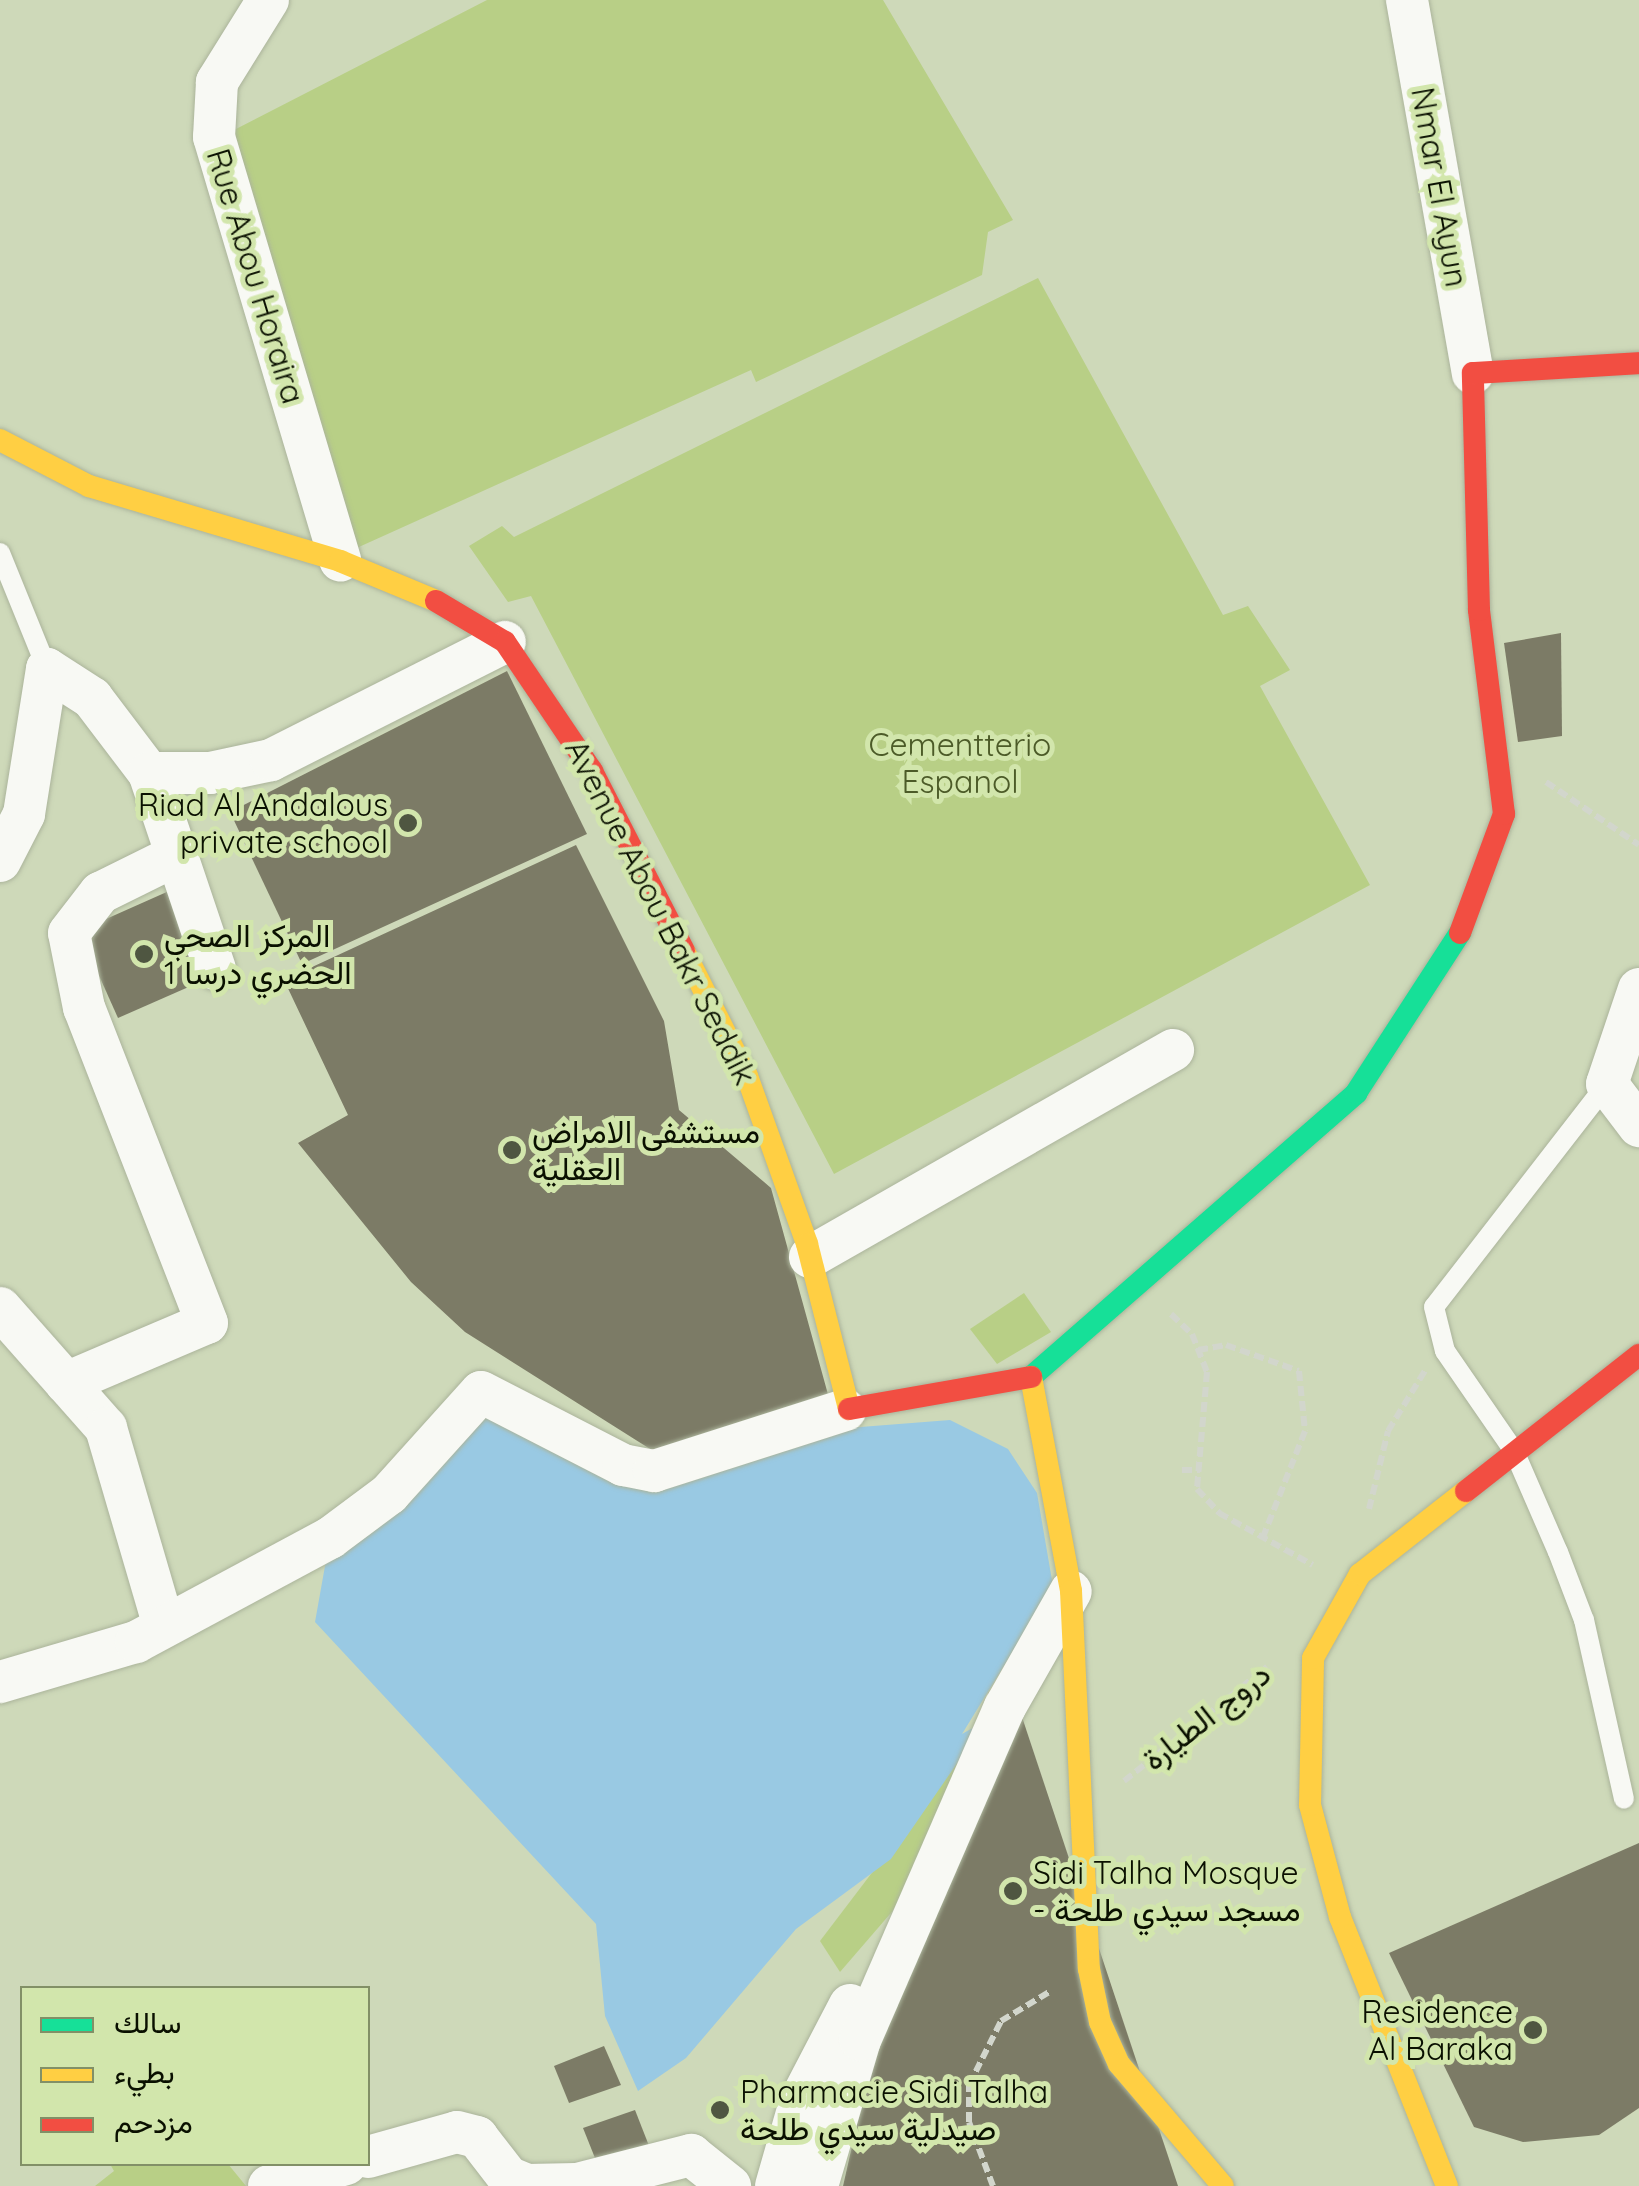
<!DOCTYPE html>
<meta charset="utf-8">
<style>
body{margin:0}
#map{position:relative;width:1639px;height:2186px;overflow:hidden;background:#ced9b9;font-family:Quicksand,Vazirmatn,sans-serif}
div>[style]{position:absolute}
[style*='--x']{left:calc(var(--x)*1px);top:calc(var(--y)*1px);width:calc(var(--w)*1px);rotate:calc(var(--a)*1deg)}
.green>*{inset:0;background:#b8cf86}
.water>*{inset:0;background:#99c9e3}
.building>*{inset:0;background:#7c7b66}
.path>*{height:6px;margin-top:-3px;transform-origin:0;background:repeating-linear-gradient(90deg,#d2d6cc 0 10px,transparent 0 15px)}
.roads{filter:drop-shadow(0 0 2px #abb49b) drop-shadow(0 0 2px #abb49b)}
.lane>*{height:20px;margin:-10px;padding:0 10px;transform-origin:10px;border-radius:10px;background:#f8f9f4}
.street>*{height:42px;margin:-21px;padding:0 21px;transform-origin:21px;border-radius:21px;background:#f8f9f4}
.fast>*{height:22px;margin:-11px;padding:0 11px;transform-origin:11px;border-radius:11px;background:#16e098}
.slow>*{height:22px;margin:-11px;padding:0 11px;transform-origin:11px;border-radius:11px;background:#ffcf43}
.jam>*{height:22px;margin:-11px;padding:0 11px;transform-origin:11px;border-radius:11px;background:#f24e42}
.dots>*{width:28px;height:28px;translate:-50% -50%;box-sizing:border-box;border:5px solid #d2e6ac;border-radius:50%}
span{translate:-50% -50%;white-space:nowrap;text-align:center;line-height:1.15;-webkit-text-stroke:10px #d2e6ac;paint-order:stroke}
.street-label{font-size:32px;color:#0a1000}
.park-label{font-size:32px;color:#4c5b28}
.poi-label{font-size:32px;color:#0a1000}
.right{translate:-100% -50%;text-align:right}
.left{translate:0 -50%;text-align:left}
.legend{position:absolute;left:20px;top:1986px;width:350px;height:180px;box-sizing:border-box;background:#d2e6ac;border:2px solid #829067;margin:0;padding:12px 18px;list-style:none;font-size:30px;color:#0a1000}
.legend li{display:flex;align-items:center;gap:20px;height:50px}
.legend b{width:50px;border:2px solid #829067}
</style>
<div id="map">
<div class="green">
<div style="clip-path:polygon(487px 0,883px 0,1013px 220px,988px 232px,982px 275px,756px 382px,751px 370px,350px 551px,234px 130px)"></div>
<div style="clip-path:polygon(1038px 278px,1223px 615px,1248px 606px,1290px 670px,1260px 686px,1370px 885px,834px 1174px,531px 596px,508px 602px,469px 546px,502px 526px,514px 537px)"></div>
<div style="clip-path:polygon(1024px 1293px,1051px 1332px,997px 1364px,970px 1329px)"></div>
<div style="clip-path:polygon(979px 1732px,928px 1870px,840px 1972px,820px 1941px)"></div>
<div style="clip-path:polygon(110px 2164px,228px 2164px,246px 2186px,95px 2186px,114px 2171px)"></div>
</div>
<div class="water">
<div style="clip-path:polygon(481px 1392px,633px 1485px,835px 1429px,950px 1420px,1008px 1449px,1037px 1493px,1053px 1586px,962px 1734px,987px 1720px,891px 1859px,796px 1929px,686px 2058px,638px 2091px,605px 2016px,596px 1924px,315px 1622px,330px 1538px)"></div>
</div>
<div class="building">
<div style="clip-path:polygon(1561px 633px,1562px 736px,1518px 742px,1504px 643px)"></div>
<div style="clip-path:polygon(507px 671px,587px 834px,302px 964px,230px 812px)"></div>
<div style="clip-path:polygon(576px 845px,664px 1021px,679px 1110px,771px 1188px,829px 1398px,658px 1454px,465px 1332px,411px 1282px,298px 1143px,348px 1115px,284px 980px)"></div>
<div style="clip-path:polygon(169px 891px,209px 978px,118px 1018px,79px 931px)"></div>
<div style="clip-path:polygon(1022px 1717px,1178px 2186px,843px 2186px,870px 2066px)"></div>
<div style="clip-path:polygon(1639px 1843px,1639px 2108px,1599px 2135px,1523px 2142px,1474px 2127px,1389px 1953px)"></div>
<div style="clip-path:polygon(604px 2046px,621px 2085px,569px 2103px,554px 2066px)"></div>
<div style="clip-path:polygon(635px 2110px,653px 2156px,599px 2168px,583px 2128px)"></div>
</div>
<div class="path">
<div style="--x:1546;--y:782;--w:112;--a:34.1"></div>
<div style="--x:1171;--y:1314;--w:29;--a:44"></div>
<div style="--x:1192;--y:1334;--w:41;--a:68.5"></div>
<div style="--x:1207;--y:1372;--w:117;--a:94.9"></div>
<div style="--x:1197;--y:1489;--w:33;--a:47"></div>
<div style="--x:1219;--y:1513;--w:107;--a:29"></div>
<div style="--x:1198;--y:1350;--w:28;--a:-10"></div>
<div style="--x:1226;--y:1345;--w:77;--a:19.6"></div>
<div style="--x:1299;--y:1371;--w:60;--a:84.3"></div>
<div style="--x:1305;--y:1431;--w:114;--a:111.6"></div>
<div style="--x:1182;--y:1470;--w:18;--a:0"></div>
<div style="--x:1369;--y:1509;--w:80;--a:-76.3"></div>
<div style="--x:1388;--y:1431;--w:73;--a:-58.5"></div>
<div style="--x:1124;--y:1781;--w:183;--a:-38.6"></div>
<div style="--x:993;--y:2186;--w:68;--a:-110.6"></div>
<div style="--x:969;--y:2122;--w:37;--a:-90"></div>
<div style="--x:969;--y:2085;--w:72;--a:-63.4"></div>
<div style="--x:1001;--y:2021;--w:56;--a:-31.1"></div>
</div>
<div class="roads">
<div class="lane">
<div style="--x:0;--y:553;--w:125;--a:67.9"></div>
<div style="--x:1607;--y:1084;--w:282;--a:127.8"></div>
<div style="--x:1434;--y:1307;--w:45;--a:76"></div>
<div style="--x:1445;--y:1351;--w:121;--a:55.4"></div>
<div style="--x:1514;--y:1451;--w:110;--a:66.5"></div>
<div style="--x:1558;--y:1552;--w:73;--a:69.1"></div>
<div style="--x:1584;--y:1620;--w:183;--a:77.4"></div>
</div>
<div class="street">
<div style="--x:268;--y:0;--w:97;--a:121.9"></div>
<div style="--x:217;--y:82;--w:55;--a:93.1"></div>
<div style="--x:214;--y:137;--w:442;--a:73.4"></div>
<div style="--x:1407;--y:0;--w:379;--a:80"></div>
<div style="--x:0;--y:861;--w:53;--a:-62.9"></div>
<div style="--x:24;--y:814;--w:147;--a:-81"></div>
<div style="--x:47;--y:669;--w:54;--a:32.8"></div>
<div style="--x:92;--y:698;--w:94;--a:52.8"></div>
<div style="--x:215;--y:969;--w:207;--a:-108.6"></div>
<div style="--x:149;--y:773;--w:61;--a:0"></div>
<div style="--x:210;--y:773;--w:62;--a:-12"></div>
<div style="--x:271;--y:760;--w:262;--a:-26.8"></div>
<div style="--x:1639;--y:989;--w:100;--a:108.6"></div>
<div style="--x:1607;--y:1084;--w:53;--a:52.7"></div>
<div style="--x:810;--y:1257;--w:418;--a:-29.7"></div>
<div style="--x:0;--y:1308;--w:160;--a:48.5"></div>
<div style="--x:106;--y:1428;--w:206;--a:73.7"></div>
<div style="--x:66;--y:1383;--w:153;--a:-23.1"></div>
<div style="--x:207;--y:1323;--w:338;--a:-111.3"></div>
<div style="--x:84;--y:1008;--w:76;--a:-101.3"></div>
<div style="--x:69;--y:933;--w:51;--a:-52.2"></div>
<div style="--x:100;--y:893;--w:84;--a:-26.3"></div>
<div style="--x:0;--y:1682;--w:142;--a:-16.4"></div>
<div style="--x:136;--y:1642;--w:220;--a:-28.2"></div>
<div style="--x:330;--y:1538;--w:74;--a:-36.7"></div>
<div style="--x:389;--y:1494;--w:137;--a:-48"></div>
<div style="--x:481;--y:1392;--w:160;--a:27.2"></div>
<div style="--x:623;--y:1465;--w:32;--a:11"></div>
<div style="--x:654;--y:1471;--w:201;--a:-17.7"></div>
<div style="--x:368;--y:2157;--w:92;--a:-15.7"></div>
<div style="--x:457;--y:2132;--w:21;--a:14"></div>
<div style="--x:477;--y:2137;--w:51;--a:52.2"></div>
<div style="--x:508;--y:2177;--w:21;--a:23"></div>
<div style="--x:527;--y:2185;--w:50;--a:-1.1"></div>
<div style="--x:577;--y:2184;--w:118;--a:-14.3"></div>
<div style="--x:691;--y:2155;--w:50;--a:38.5"></div>
<div style="--x:269;--y:2186;--w:80;--a:-15.9"></div>
<div style="--x:776;--y:2186;--w:91;--a:-74"></div>
<div style="--x:801;--y:2099;--w:106;--a:-62.5"></div>
<div style="--x:817;--y:2186;--w:152;--a:-73.6"></div>
<div style="--x:860;--y:2040;--w:363;--a:-66.5"></div>
<div style="--x:1005;--y:1707;--w:133;--a:-60.4"></div>
</div>
<div class="fast">
<div style="--x:1031;--y:1377;--w:432;--a:-41.1"></div>
<div style="--x:1356;--y:1093;--w:191;--a:-57"></div>
</div>
<div class="slow">
<div style="--x:0;--y:440;--w:100;--a:27.3"></div>
<div style="--x:89;--y:486;--w:262;--a:16.6"></div>
<div style="--x:340;--y:561;--w:104;--a:22.6"></div>
<div style="--x:684;--y:951;--w:140;--a:63.3"></div>
<div style="--x:747;--y:1076;--w:178;--a:70.3"></div>
<div style="--x:807;--y:1244;--w:170;--a:75.7"></div>
<div style="--x:1031;--y:1377;--w:218;--a:79.4"></div>
<div style="--x:1071;--y:1591;--w:378;--a:87.3"></div>
<div style="--x:1089;--y:1969;--w:54;--a:78.3"></div>
<div style="--x:1100;--y:2022;--w:46;--a:65.7"></div>
<div style="--x:1119;--y:2064;--w:160;--a:49.6"></div>
<div style="--x:1447;--y:2186;--w:289;--a:-111.7"></div>
<div style="--x:1340;--y:1917;--w:116;--a:-105"></div>
<div style="--x:1310;--y:1805;--w:147;--a:-88.8"></div>
<div style="--x:1313;--y:1658;--w:96;--a:-60.8"></div>
<div style="--x:1360;--y:1574;--w:135;--a:-38.1"></div>
</div>
<div class="jam">
<div style="--x:436;--y:601;--w:80;--a:30.7"></div>
<div style="--x:505;--y:642;--w:156;--a:56"></div>
<div style="--x:592;--y:771;--w:202;--a:62.9"></div>
<div style="--x:1460;--y:933;--w:127;--a:-69.7"></div>
<div style="--x:1504;--y:814;--w:206;--a:-97"></div>
<div style="--x:1479;--y:610;--w:237;--a:-91.5"></div>
<div style="--x:1473;--y:373;--w:166;--a:-3.4"></div>
<div style="--x:849;--y:1409;--w:185;--a:-10"></div>
<div style="--x:1466;--y:1491;--w:220;--a:-38.2"></div>
</div>
</div>
<div class="dots">
<div style="left:408px;top:823px;background:#4f5641"></div>
<div style="left:144px;top:954px;background:#4f5641"></div>
<div style="left:512px;top:1150px;background:#4f5641"></div>
<div style="left:1013px;top:1891px;background:#4f5641"></div>
<div style="left:1533px;top:2030px;background:#4f5641"></div>
<div style="left:720px;top:2110px;background:#4f5641"></div>
</div>
<div class="street-label">
<span style="left:1440px;top:187px;rotate:80deg">Nmar El Ayun</span>
<span style="left:256px;top:276px;rotate:73deg">Rue Abou Horaira</span>
<span style="left:661px;top:912px;rotate:63deg">Avenue Abou Bakr Seddik</span>
<span style="left:1206px;top:1716px;rotate:-38deg">دروج الطيارة</span>
</div>
<div class="park-label">
<span style="left:960px;top:763px">Cementterio<br>Espanol</span>
</div>
<div class="poi-label">
<span class="right" style="left:388px;top:823px">Riad Al Andalous<br>private school</span>
<span class="left" style="left:164px;top:954px">المركز الصحي<br>الحضري درسا 1</span>
<span class="left" style="left:532px;top:1150px">مستشفى الامراض<br>العقلية</span>
<span class="left" style="left:1033px;top:1891px">Sidi Talha Mosque<br>- مسجد سيدي طلحة</span>
<span class="right" style="left:1513px;top:2030px">Residence<br>Al Baraka</span>
<span class="left" style="left:740px;top:2110px">Pharmacie Sidi Talha<br>صيدلية سيدي طلحة</span>
</div>
<ul class="legend">
<li><b style="height:12px;background:#16e098"></b>سالك</li>
<li><b style="height:12px;background:#ffcf43"></b>بطيء</li>
<li><b style="height:12px;background:#f24e42"></b>مزدحم</li>
</ul>
</div>
